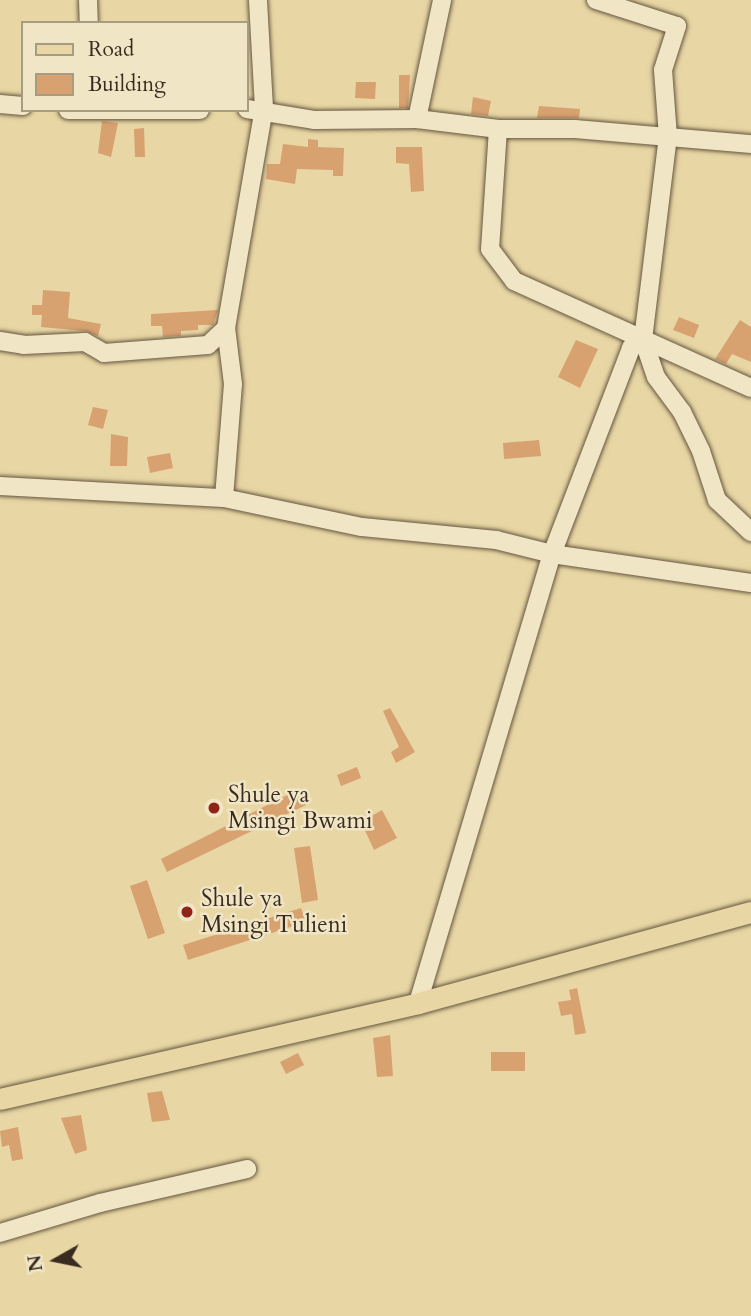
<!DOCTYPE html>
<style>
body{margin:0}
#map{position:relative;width:751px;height:1316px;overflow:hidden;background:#e8d7a4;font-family:Cardo,serif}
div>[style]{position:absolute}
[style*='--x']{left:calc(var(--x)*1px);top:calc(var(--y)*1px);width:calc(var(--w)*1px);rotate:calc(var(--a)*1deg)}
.building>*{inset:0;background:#d8a170}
.roads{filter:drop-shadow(0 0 2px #665641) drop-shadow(0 0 2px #665641)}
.minor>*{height:18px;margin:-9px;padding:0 9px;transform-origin:9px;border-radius:9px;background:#f0e5c4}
.major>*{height:21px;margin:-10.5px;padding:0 10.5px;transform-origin:10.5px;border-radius:10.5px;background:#e8d7a4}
.dots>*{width:19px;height:19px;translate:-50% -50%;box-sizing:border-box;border:4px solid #f0e5c4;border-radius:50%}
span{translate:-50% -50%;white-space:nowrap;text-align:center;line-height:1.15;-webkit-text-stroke:5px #f0e5c4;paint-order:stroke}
.poi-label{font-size:23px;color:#3a2b20}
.left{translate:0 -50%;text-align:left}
.legend{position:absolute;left:21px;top:21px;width:228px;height:91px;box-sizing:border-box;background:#f0e5c4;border:2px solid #a79b82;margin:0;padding:9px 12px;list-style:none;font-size:21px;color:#3a2b20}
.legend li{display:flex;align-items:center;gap:14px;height:35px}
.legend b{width:35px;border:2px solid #a79b82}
.north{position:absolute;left:21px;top:1225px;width:70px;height:70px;-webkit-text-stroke:5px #f0e5c4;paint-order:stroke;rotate:261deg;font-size:19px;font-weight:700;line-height:28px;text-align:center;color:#3a2b20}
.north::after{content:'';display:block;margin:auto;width:24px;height:32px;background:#3a2b20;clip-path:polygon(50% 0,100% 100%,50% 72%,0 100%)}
</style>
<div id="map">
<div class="building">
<div style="clip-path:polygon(399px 75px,410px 75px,408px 108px,399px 108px)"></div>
<div style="clip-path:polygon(356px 82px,376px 82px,375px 99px,355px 98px)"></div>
<div style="clip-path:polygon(473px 97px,491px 101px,488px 116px,471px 114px)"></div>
<div style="clip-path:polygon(539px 106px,580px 109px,579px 118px,537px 118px)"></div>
<div style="clip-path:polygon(102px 121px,118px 123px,111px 157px,98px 153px)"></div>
<div style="clip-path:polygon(144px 128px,145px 157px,135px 157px,134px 129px)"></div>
<div style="clip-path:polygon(308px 139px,318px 140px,318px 147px,344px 148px,343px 176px,333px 176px,333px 170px,297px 169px,295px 184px,266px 179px,267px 164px,280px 164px,283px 144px,308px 147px)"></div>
<div style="clip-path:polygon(396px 147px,422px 147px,424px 191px,411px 192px,409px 164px,396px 163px)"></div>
<div style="clip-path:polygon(43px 290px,70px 292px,68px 318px,101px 324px,98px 336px,85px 331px,41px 327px,42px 315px,32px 315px,32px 305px,42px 305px)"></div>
<div style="clip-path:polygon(218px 310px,213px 325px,198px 325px,198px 330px,181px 331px,181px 336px,163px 337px,162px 326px,151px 326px,151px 314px)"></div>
<div style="clip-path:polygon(679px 317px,699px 325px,694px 338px,673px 330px)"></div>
<div style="clip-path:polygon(740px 320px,751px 327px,751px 362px,732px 354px,726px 364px,715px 359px)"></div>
<div style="clip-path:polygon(576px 340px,598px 349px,580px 388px,558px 377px)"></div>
<div style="clip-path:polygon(93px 407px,108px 410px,103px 429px,88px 425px)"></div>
<div style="clip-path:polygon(111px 434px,128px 437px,127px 466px,110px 466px)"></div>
<div style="clip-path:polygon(539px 440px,541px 456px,504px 459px,503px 443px)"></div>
<div style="clip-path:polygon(170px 453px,173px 468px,150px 473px,147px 457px)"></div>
<div style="clip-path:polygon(390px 708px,415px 752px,396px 763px,391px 752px,399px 747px,383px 711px)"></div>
<div style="clip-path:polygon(357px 767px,361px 778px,341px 786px,337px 775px)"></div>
<div style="clip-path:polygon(299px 789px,306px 805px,167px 872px,161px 859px)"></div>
<div style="clip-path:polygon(382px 810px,397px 838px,374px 850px,361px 822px)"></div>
<div style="clip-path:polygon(310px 846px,318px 900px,302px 903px,294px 848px)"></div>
<div style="clip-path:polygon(147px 880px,165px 933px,148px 939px,130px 886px)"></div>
<div style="clip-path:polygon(301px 908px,306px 922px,188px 960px,183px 945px)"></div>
<div style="clip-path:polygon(577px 988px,586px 1033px,575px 1035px,572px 1014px,561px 1016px,558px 1002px,571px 1000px,569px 990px)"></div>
<div style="clip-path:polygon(390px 1035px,393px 1076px,377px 1077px,373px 1038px)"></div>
<div style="clip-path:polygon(491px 1052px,525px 1052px,525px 1071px,491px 1071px)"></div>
<div style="clip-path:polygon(298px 1053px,304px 1065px,286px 1074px,280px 1062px)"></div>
<div style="clip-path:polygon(162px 1091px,170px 1120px,152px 1122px,147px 1093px)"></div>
<div style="clip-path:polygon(81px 1115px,87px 1150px,75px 1154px,61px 1118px)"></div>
<div style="clip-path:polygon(18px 1127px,23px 1159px,12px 1161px,9px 1145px,2px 1147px,0 1131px)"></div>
</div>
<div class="roads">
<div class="minor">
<div style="--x:88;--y:0;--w:23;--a:88"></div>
<div style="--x:596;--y:0;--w:85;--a:17.8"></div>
<div style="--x:677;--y:26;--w:46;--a:107.7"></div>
<div style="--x:663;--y:70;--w:66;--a:85.7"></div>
<div style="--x:668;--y:136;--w:205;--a:97"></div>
<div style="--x:643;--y:339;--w:40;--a:71.1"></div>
<div style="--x:656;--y:377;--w:44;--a:53.4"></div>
<div style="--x:682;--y:412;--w:43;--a:64"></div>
<div style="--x:701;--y:451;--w:52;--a:71.9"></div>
<div style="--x:717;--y:500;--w:47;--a:43.3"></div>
<div style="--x:0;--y:104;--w:23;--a:5"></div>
<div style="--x:247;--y:109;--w:69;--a:9.2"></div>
<div style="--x:315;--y:120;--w:102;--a:-0.6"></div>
<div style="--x:417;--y:119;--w:82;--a:7"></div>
<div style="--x:498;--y:129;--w:77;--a:0"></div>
<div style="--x:575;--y:129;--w:177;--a:4.9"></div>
<div style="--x:68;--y:110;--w:132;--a:0"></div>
<div style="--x:417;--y:119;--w:122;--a:-78.1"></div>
<div style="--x:498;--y:129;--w:120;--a:93.8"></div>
<div style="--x:490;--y:249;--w:40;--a:53"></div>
<div style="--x:514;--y:281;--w:260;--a:24.3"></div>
<div style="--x:0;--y:341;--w:24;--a:9"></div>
<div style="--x:24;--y:345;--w:61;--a:-2.8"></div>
<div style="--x:85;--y:342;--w:22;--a:30"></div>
<div style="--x:104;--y:353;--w:104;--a:-4.4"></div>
<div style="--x:208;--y:345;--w:25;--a:-43"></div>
<div style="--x:0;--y:486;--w:224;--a:3.1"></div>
<div style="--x:224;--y:498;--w:141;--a:11.9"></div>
<div style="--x:362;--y:527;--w:135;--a:5.5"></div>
<div style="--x:496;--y:540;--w:58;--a:14"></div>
<div style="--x:552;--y:554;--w:201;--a:8.3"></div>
<div style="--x:224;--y:498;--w:114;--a:-85.5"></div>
<div style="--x:233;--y:384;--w:56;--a:-97.1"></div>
<div style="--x:226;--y:328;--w:223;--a:-80.2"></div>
<div style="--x:264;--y:108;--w:108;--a:-93.2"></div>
<div style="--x:418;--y:1003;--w:469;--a:-73.4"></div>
<div style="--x:552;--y:554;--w:221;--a:-69"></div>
<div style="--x:631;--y:348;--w:15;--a:-37"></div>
<div style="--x:0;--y:1233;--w:104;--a:-16.7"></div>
<div style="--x:100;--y:1203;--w:151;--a:-13"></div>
</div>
<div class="major">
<div style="--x:0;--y:1099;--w:429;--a:-12.9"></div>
<div style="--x:418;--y:1003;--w:345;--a:-15.3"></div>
</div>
</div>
<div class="dots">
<div style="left:214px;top:808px;background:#8f2418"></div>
<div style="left:187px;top:912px;background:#8f2418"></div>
</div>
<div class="poi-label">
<span class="left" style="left:228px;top:808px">Shule ya<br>Msingi Bwami</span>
<span class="left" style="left:201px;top:912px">Shule ya<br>Msingi Tulieni</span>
</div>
<ul class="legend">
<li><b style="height:9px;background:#e8d7a4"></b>Road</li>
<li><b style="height:19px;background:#d8a170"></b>Building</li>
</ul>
<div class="north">N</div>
</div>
